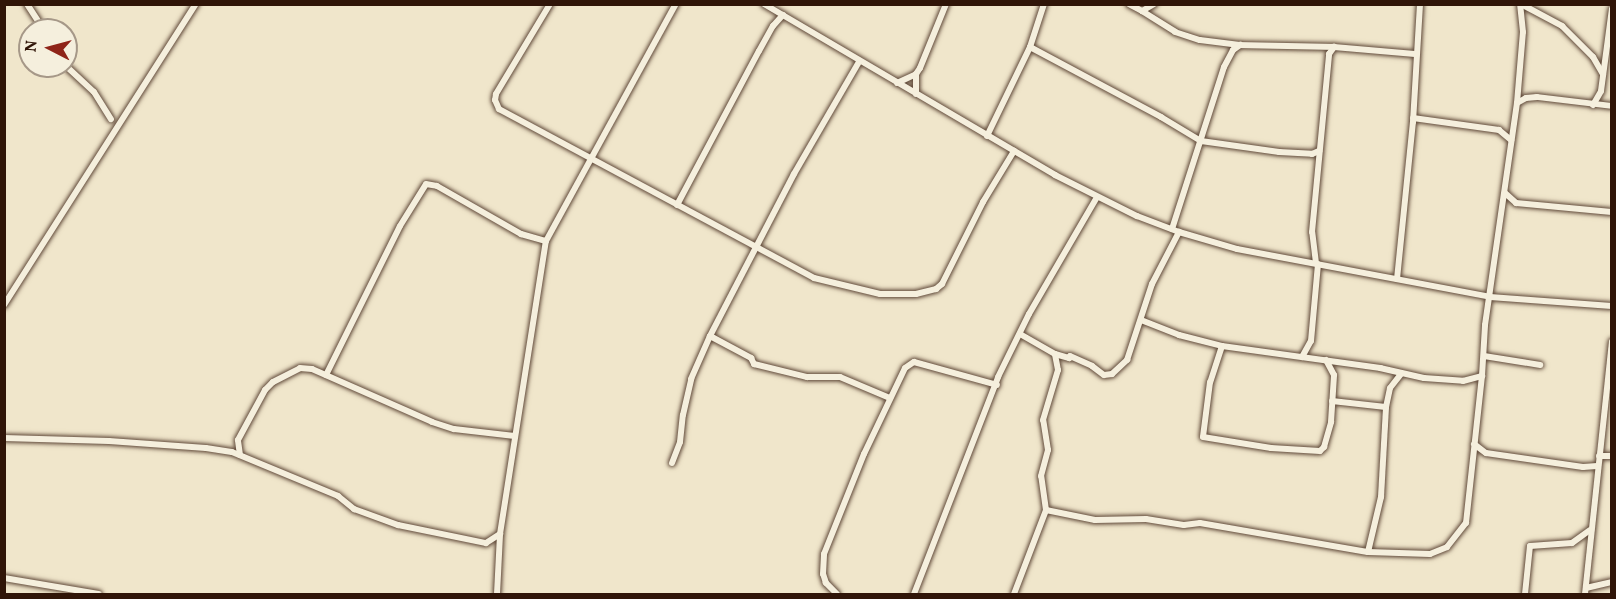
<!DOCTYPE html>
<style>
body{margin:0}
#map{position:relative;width:1616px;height:599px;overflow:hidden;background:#f0e6cb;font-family:Vollkorn,serif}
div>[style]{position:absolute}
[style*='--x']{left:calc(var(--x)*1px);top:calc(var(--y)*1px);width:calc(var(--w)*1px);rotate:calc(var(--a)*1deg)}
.roads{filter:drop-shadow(0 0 2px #604939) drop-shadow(0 0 2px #604939)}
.street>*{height:6px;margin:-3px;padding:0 3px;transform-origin:3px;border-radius:3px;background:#f5efdd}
span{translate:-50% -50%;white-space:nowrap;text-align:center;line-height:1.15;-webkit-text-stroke:4.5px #f5efdd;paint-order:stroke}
.frame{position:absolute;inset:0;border:6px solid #301508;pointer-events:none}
.north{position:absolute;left:18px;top:18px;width:60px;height:60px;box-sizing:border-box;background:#f5efdd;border:2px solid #a69888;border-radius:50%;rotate:276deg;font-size:16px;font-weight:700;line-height:24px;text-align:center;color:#301508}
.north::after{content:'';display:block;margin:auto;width:21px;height:27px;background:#8f2418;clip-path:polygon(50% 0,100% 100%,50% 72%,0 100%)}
</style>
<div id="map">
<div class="roads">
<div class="street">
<div style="--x:27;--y:4;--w:31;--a:57"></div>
<div style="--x:550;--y:4;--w:105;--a:121"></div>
<div style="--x:496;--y:94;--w:6;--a:99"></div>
<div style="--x:495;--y:100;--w:10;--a:66"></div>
<div style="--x:499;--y:109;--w:357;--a:28.2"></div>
<div style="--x:814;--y:278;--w:68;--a:13.6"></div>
<div style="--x:880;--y:294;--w:36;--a:0"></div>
<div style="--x:916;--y:294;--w:21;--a:-14"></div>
<div style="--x:936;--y:289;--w:8;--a:-40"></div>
<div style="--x:942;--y:284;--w:92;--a:-63.4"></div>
<div style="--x:983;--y:202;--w:60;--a:-58.7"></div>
<div style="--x:764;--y:4;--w:338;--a:30.4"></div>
<div style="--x:1055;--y:175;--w:92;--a:26.6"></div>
<div style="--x:1137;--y:216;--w:45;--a:20.9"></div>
<div style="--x:1179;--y:232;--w:60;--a:16.3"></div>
<div style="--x:1237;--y:249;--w:258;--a:10.7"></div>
<div style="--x:1490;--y:297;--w:122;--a:4.2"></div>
<div style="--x:1129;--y:4;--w:15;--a:28"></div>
<div style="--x:1142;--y:11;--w:14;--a:-30"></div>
<div style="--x:1521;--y:4;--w:47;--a:28.2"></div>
<div style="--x:1562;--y:26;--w:44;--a:45"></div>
<div style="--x:1593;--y:57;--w:20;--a:60"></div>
<div style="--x:1142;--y:11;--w:39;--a:32"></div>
<div style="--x:1175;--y:32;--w:26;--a:18"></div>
<div style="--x:1200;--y:40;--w:40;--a:7.1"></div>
<div style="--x:1030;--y:47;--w:149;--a:28.1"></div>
<div style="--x:1161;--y:117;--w:47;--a:31"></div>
<div style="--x:1201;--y:141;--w:79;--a:8"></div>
<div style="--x:1279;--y:152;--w:33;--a:3"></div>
<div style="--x:1312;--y:154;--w:8;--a:-23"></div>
<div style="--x:66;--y:66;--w:38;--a:43"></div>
<div style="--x:94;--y:92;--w:32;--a:58"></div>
<div style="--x:916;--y:74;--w:20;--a:90"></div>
<div style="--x:897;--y:83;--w:21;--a:-25"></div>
<div style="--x:916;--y:74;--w:7;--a:-56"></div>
<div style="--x:920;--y:68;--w:69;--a:-67.9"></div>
<div style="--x:1517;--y:103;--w:71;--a:-85.2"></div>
<div style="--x:1523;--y:32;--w:28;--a:-96"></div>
<div style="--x:1593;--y:105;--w:16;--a:-60"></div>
<div style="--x:1601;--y:91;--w:83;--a:-82.4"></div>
<div style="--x:1413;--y:118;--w:87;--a:7.9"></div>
<div style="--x:1499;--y:130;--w:16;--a:40"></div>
<div style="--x:987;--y:136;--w:99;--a:-64.2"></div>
<div style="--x:1030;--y:47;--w:45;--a:-72"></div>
<div style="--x:1505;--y:193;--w:15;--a:42"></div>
<div style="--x:1516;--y:203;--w:96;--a:5.4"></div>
<div style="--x:677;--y:205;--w:174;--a:-62"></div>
<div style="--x:759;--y:51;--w:29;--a:-61"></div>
<div style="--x:773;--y:26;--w:15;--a:-48"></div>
<div style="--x:1172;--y:229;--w:170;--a:-72.2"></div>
<div style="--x:1224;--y:67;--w:19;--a:-62"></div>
<div style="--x:1233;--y:50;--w:9;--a:-36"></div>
<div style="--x:1240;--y:45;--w:94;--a:1.2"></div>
<div style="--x:1316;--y:263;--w:31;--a:-97"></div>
<div style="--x:1312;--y:232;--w:179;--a:-84.5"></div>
<div style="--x:1329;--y:54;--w:9;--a:-54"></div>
<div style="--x:1334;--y:47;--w:81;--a:4.9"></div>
<div style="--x:1397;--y:279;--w:158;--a:-84.2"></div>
<div style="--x:1413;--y:122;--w:118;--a:-86.6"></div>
<div style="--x:4;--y:305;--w:357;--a:-57.5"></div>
<div style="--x:1141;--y:320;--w:41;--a:21.5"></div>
<div style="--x:1179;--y:335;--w:44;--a:14.3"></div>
<div style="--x:1222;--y:346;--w:160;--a:7.9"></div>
<div style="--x:1380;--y:368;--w:45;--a:12.8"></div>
<div style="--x:1424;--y:378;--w:39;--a:4"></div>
<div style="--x:1463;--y:381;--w:20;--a:-15"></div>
<div style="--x:1020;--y:334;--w:40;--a:29.7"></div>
<div style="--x:1055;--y:354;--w:15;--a:16"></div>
<div style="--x:1069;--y:358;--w:2;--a:-63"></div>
<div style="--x:1070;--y:356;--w:24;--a:24"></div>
<div style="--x:1092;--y:366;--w:15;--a:37"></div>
<div style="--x:1104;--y:375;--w:8;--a:-7"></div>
<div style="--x:1112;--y:374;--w:21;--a:-43"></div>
<div style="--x:1127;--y:360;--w:80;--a:-71.8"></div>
<div style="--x:1152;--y:284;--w:59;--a:-62.6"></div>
<div style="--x:710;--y:336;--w:47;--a:28.2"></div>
<div style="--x:751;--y:358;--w:7;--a:63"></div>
<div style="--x:754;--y:364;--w:55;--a:13.8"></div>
<div style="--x:807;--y:377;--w:33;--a:0"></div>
<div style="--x:840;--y:377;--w:54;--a:22.8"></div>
<div style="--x:1222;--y:346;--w:38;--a:108"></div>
<div style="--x:1210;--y:382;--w:55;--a:97.3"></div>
<div style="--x:1203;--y:437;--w:69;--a:9.2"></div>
<div style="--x:1271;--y:448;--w:49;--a:3.5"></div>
<div style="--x:1320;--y:451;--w:6;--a:-45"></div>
<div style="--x:1324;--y:447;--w:26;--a:-74"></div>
<div style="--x:1331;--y:422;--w:47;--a:-86.3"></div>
<div style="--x:1334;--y:375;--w:17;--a:-118"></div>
<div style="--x:1484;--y:356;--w:57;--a:9.1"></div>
<div style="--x:1302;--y:357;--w:18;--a:-61"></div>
<div style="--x:1311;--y:341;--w:77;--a:-84.8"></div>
<div style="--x:326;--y:375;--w:166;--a:-63.6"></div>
<div style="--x:400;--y:226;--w:49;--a:-58.2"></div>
<div style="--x:426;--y:184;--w:11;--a:10"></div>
<div style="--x:437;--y:186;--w:97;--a:29.7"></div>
<div style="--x:521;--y:234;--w:26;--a:16"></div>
<div style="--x:1332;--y:401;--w:54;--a:6.3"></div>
<div style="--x:1386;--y:407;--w:19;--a:-78"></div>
<div style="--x:1390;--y:388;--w:18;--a:-52"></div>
<div style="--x:4;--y:438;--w:105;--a:1.6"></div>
<div style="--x:109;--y:441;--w:97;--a:4.1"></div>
<div style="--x:206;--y:448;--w:26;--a:9"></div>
<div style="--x:232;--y:452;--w:115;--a:22.5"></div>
<div style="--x:338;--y:496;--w:21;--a:39"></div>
<div style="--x:354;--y:509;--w:47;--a:20"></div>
<div style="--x:398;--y:525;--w:90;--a:11.6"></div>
<div style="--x:486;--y:543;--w:17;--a:-33"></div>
<div style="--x:1474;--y:444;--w:15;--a:37"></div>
<div style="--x:1486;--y:453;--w:98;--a:8.2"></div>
<div style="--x:1583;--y:467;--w:14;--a:-4"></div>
<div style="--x:240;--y:455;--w:15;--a:-98"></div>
<div style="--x:238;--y:440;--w:57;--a:-61.6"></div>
<div style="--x:265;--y:390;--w:11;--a:-45"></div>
<div style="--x:273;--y:382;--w:30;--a:-27"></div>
<div style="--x:300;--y:368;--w:12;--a:5"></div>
<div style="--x:312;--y:369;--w:131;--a:23.8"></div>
<div style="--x:432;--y:422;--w:23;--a:18"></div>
<div style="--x:454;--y:429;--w:61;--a:6.5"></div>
<div style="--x:1599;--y:456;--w:13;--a:0"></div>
<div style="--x:672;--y:463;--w:22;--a:-69"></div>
<div style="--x:680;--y:442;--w:27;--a:-84"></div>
<div style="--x:683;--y:415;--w:37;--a:-77"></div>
<div style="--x:691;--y:379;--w:47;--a:-66.2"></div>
<div style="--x:710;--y:336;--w:182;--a:-62.6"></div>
<div style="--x:794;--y:174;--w:129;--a:-59.9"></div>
<div style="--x:1046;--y:510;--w:50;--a:11.5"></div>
<div style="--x:1095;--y:520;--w:51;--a:-1.1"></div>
<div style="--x:1146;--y:519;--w:38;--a:9"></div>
<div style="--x:1184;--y:525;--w:16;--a:-7"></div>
<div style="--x:1200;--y:523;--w:170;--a:9.8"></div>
<div style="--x:1368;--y:552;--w:62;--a:1.8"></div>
<div style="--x:1430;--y:554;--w:18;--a:-22"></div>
<div style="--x:1447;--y:547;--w:31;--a:-52"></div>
<div style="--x:1466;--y:523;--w:148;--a:-83.8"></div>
<div style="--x:1482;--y:376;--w:51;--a:-86.6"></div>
<div style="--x:1485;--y:325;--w:224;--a:-81.8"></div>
<div style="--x:1517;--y:103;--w:10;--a:-29"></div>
<div style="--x:1526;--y:98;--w:11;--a:-5"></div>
<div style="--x:1537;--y:97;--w:76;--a:6.8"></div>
<div style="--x:1368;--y:552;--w:57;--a:-76.7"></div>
<div style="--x:1381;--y:497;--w:90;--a:-86.8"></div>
<div style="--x:4;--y:578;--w:96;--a:9.6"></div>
<div style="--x:1586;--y:588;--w:27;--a:-13"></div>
<div style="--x:497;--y:594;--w:60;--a:-87.1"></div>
<div style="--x:500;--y:534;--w:297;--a:-81.1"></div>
<div style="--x:546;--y:241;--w:270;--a:-61.3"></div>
<div style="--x:837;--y:594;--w:16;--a:-135"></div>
<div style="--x:826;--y:583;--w:9;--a:-108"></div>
<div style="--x:823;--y:574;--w:20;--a:-87"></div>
<div style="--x:824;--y:554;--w:108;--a:-68.2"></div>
<div style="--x:864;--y:454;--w:95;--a:-64.5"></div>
<div style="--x:905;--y:368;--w:11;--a:-34"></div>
<div style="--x:914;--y:362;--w:86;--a:15.5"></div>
<div style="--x:914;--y:594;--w:233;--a:-68.8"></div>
<div style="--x:998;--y:377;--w:70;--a:-63.8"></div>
<div style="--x:1029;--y:314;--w:135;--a:-59.8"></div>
<div style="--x:1014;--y:594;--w:90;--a:-69.1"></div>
<div style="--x:1046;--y:510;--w:34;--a:-98"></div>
<div style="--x:1041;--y:476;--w:27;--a:-75"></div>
<div style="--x:1048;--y:450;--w:30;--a:-99"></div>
<div style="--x:1043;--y:420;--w:52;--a:-73.3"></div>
<div style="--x:1058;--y:370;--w:16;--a:-101"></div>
<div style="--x:1525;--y:594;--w:48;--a:-84.1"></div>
<div style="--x:1530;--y:546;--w:42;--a:-4.1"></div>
<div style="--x:1572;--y:543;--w:22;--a:-36"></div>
<div style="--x:1585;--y:594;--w:254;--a:-83.9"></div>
</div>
</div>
<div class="frame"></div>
<div class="north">N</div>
</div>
